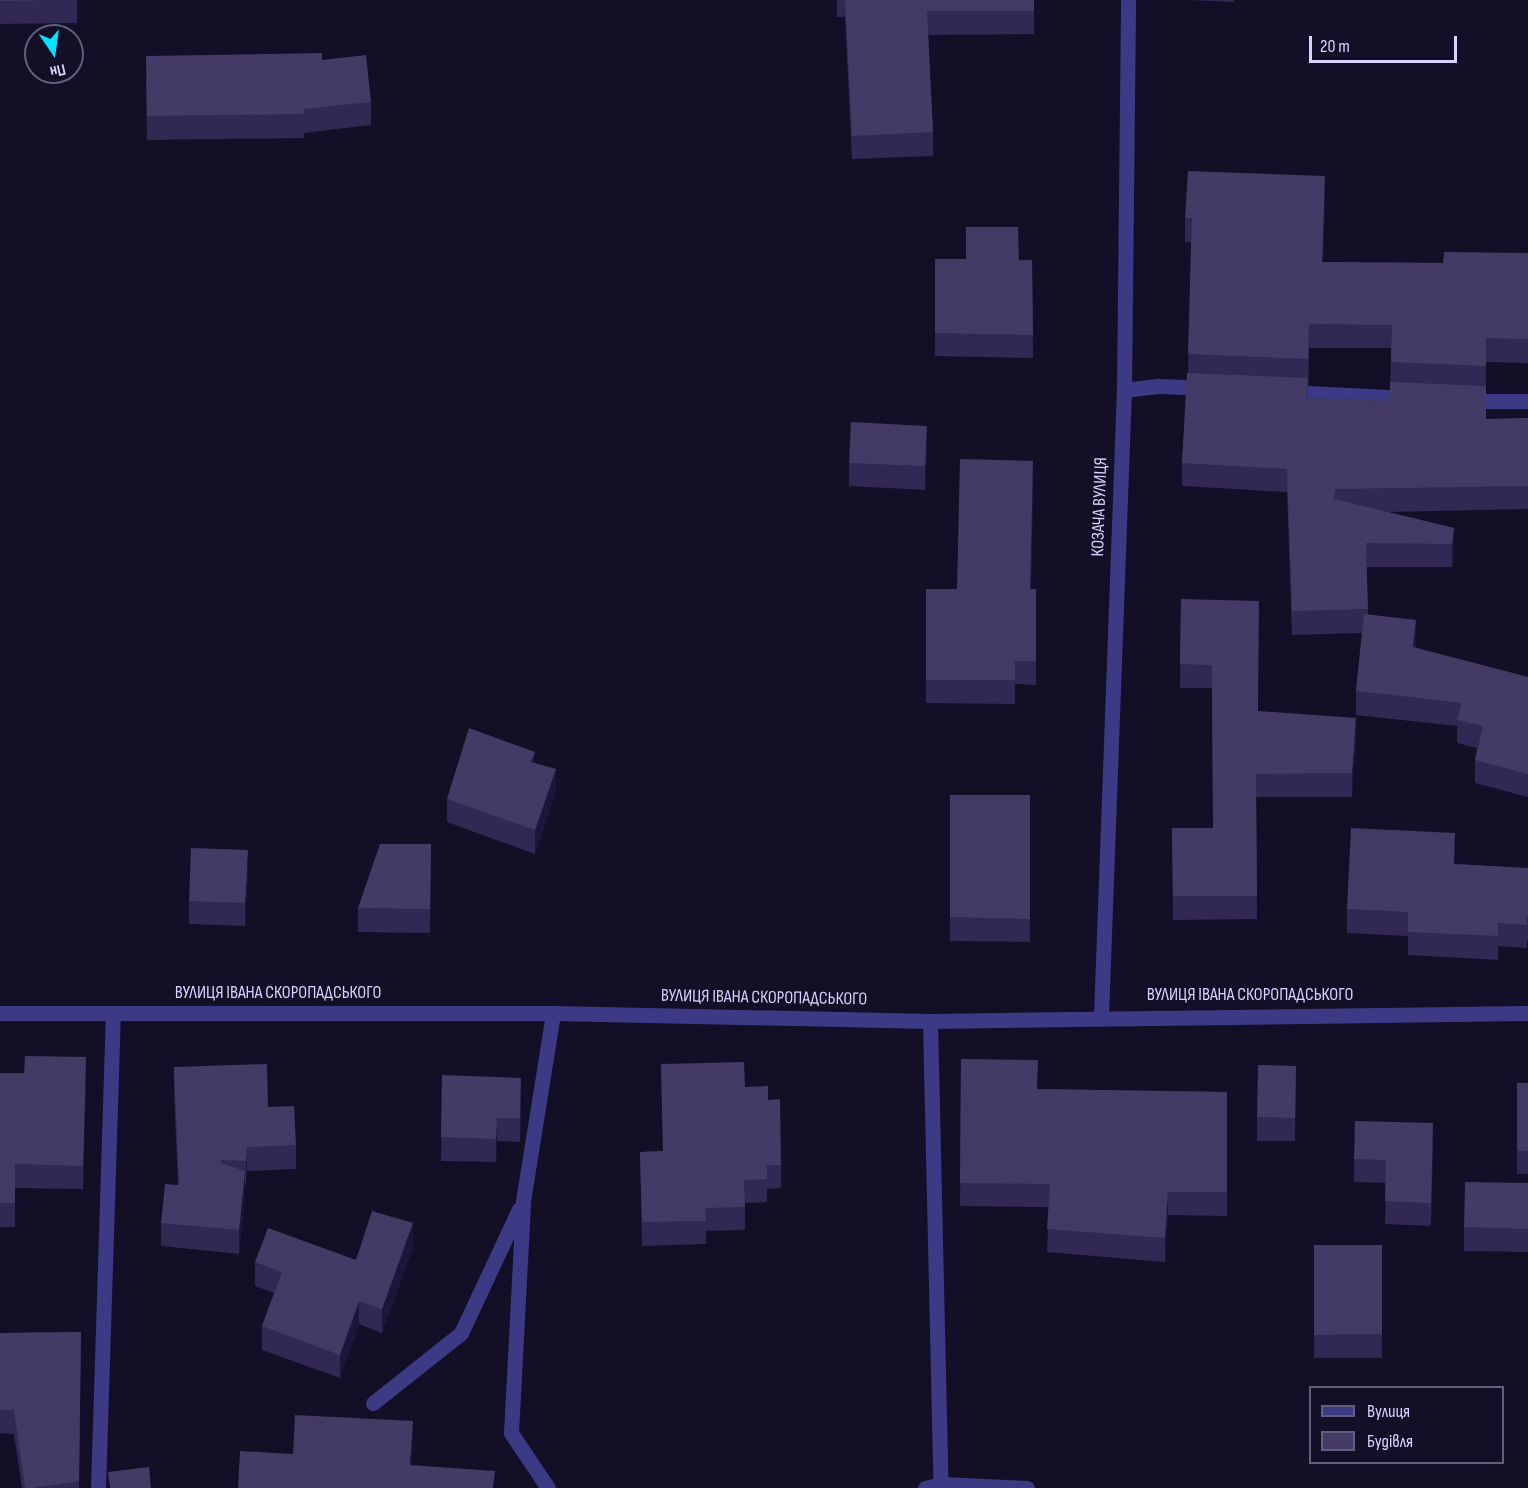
<!DOCTYPE html>
<meta charset="utf-8">
<style>
body{margin:0}
#map{position:relative;width:1528px;height:1488px;overflow:hidden;background:#130f26;font-family:"Sofia Sans Condensed",sans-serif}
div>[style]{position:absolute}
[style*='--x']{left:calc(var(--x)*1px);top:calc(var(--y)*1px);width:calc(var(--w)*1px);rotate:calc(var(--a)*1deg)}
.minor>*{height:15px;margin:-7.5px;padding:0 7.5px;transform-origin:7.5px;border-radius:7.5px;background:#3d3a85}
.wall>*{inset:0;background:#312854}
.shaded-wall>*{inset:0;background:#1d163a}
.building>*{inset:0;background:#433a66}
span{translate:-50% -50%;white-space:nowrap;text-align:center;line-height:1.15;-webkit-text-stroke:4.5px #130f26;paint-order:stroke}
.street-label{font-size:18px;color:#d9d4ff}
.legend{position:absolute;left:1309px;top:1386px;width:195px;height:78px;box-sizing:border-box;background:#130f26;border:2px solid #625e7d;margin:0;padding:8px 10px;list-style:none;font-size:18px;color:#d9d4ff}
.legend li{display:flex;align-items:center;gap:12px;height:30px}
.legend b{width:30px;border:2px solid #625e7d}
.north{position:absolute;left:24px;top:24px;width:60px;height:60px;box-sizing:border-box;background:#130f26;border:2px solid #625e7d;border-radius:50%;rotate:167deg;font-size:16px;font-weight:700;line-height:24px;text-align:center;color:#d9d4ff}
.north::after{content:'';display:block;margin:auto;width:21px;height:27px;background:#00e5ff;clip-path:polygon(50% 0,100% 100%,50% 72%,0 100%)}
.scale{position:absolute;left:1309px;top:36px;width:148px;height:27px;box-sizing:border-box;border:3px solid #d9d4ff;border-top:0;padding-left:8px;font-size:18px;line-height:21px;white-space:nowrap;color:#d9d4ff;-webkit-text-stroke:4px #130f26;paint-order:stroke}
</style>
<div id="map">
<div class="minor">
<div style="--x:1124;--y:390;--w:35;--a:-7"></div>
<div style="--x:1159;--y:386;--w:48;--a:2.4"></div>
<div style="--x:1288;--y:392;--w:120;--a:2.9"></div>
<div style="--x:1468;--y:401;--w:60;--a:0"></div>
<div style="--x:0;--y:1013;--w:553;--a:0"></div>
<div style="--x:553;--y:1013;--w:377;--a:1.2"></div>
<div style="--x:930;--y:1021;--w:598;--a:-0.77"></div>
<div style="--x:1101;--y:1016;--w:626;--a:-87.9"></div>
<div style="--x:1124;--y:390;--w:390;--a:-89.4"></div>
<div style="--x:930;--y:1021;--w:467;--a:88.7"></div>
<div style="--x:373;--y:1403;--w:112;--a:-38.5"></div>
<div style="--x:461;--y:1333;--w:137;--a:-64.9"></div>
<div style="--x:98;--y:1488;--w:475;--a:-88.2"></div>
<div style="--x:548;--y:1488;--w:66;--a:-123.9"></div>
<div style="--x:511;--y:1433;--w:232;--a:-87"></div>
<div style="--x:523;--y:1201;--w:190;--a:-80.9"></div>
<div style="--x:925;--y:1488;--w:16;--a:-14"></div>
<div style="--x:941;--y:1484;--w:86;--a:2.7"></div>
</div>
<div class="wall">
<div style="clip-path:polygon(0 0,77px 0,77px 23px,0 24px)"></div>
<div style="clip-path:polygon(837px 0,1034px 0,1034px 34px,928px 35px,933px 132px,933px 156px,852px 159px,845px 17px,837px 17px)"></div>
<div style="clip-path:polygon(1188px 0,1234px 0,1234px 2px)"></div>
<div style="clip-path:polygon(322px 60px,371px 102px,371px 125px,304px 133px,304px 138px,147px 140px,146px 79px)"></div>
<div style="clip-path:polygon(evenodd,1325px 200px,1323px 262px,1443px 263px,1528px 253px,1528px 363px,1486px 362px,1486px 419px,1528px 418px,1528px 509px,1388px 512px,1454px 528px,1454px 551px,1452px 567px,1366px 567px,1368px 614px,1416px 643px,1416px 648px,1528px 677px,1528px 797px,1475px 783px,1475px 760px,1477px 748px,1457px 743px,1457px 726px,1356px 715px,1356px 691px,1362px 633px,1292px 635px,1287px 492px,1182px 486px,1182px 463px,1188px 374px,1191px 242px,1185px 242px,1185px 218px,1325px 200px,1309px 348px,1391px 348px,1390px 401px,1308px 398px,1309px 348px)"></div>
<div style="clip-path:polygon(935px 259px,1032px 260px,1033px 358px,935px 356px)"></div>
<div style="clip-path:polygon(927px 449px,925px 490px,849px 486px,849px 463px)"></div>
<div style="clip-path:polygon(1033px 484px,1031px 589px,1036px 589px,1036px 685px,1015px 684px,1015px 704px,926px 703px,926px 589px,957px 589px)"></div>
<div style="clip-path:polygon(1181px 599px,1258px 711px,1356px 741px,1352px 797px,1256px 797px,1257px 919px,1173px 920px,1172px 828px,1213px 828px,1212px 688px,1180px 688px)"></div>
<div style="clip-path:polygon(535px 763px,556px 792px,535px 854px,447px 822px,447px 799px)"></div>
<div style="clip-path:polygon(950px 795px,1030px 795px,1030px 942px,950px 941px)"></div>
<div style="clip-path:polygon(431px 844px,430px 933px,358px 932px,358px 908px)"></div>
<div style="clip-path:polygon(1455px 864px,1528px 868px,1528px 941px,1527px 941px,1527px 948px,1498px 946px,1498px 960px,1408px 955px,1408px 936px,1347px 933px,1347px 909px)"></div>
<div style="clip-path:polygon(248px 873px,245px 926px,189px 924px,189px 901px)"></div>
<div style="clip-path:polygon(961px 1059px,1038px 1089px,1227px 1092px,1227px 1216px,1168px 1215px,1165px 1262px,1047px 1252px,1049px 1207px,960px 1206px)"></div>
<div style="clip-path:polygon(661px 1064px,745px 1087px,768px 1100px,781px 1165px,781px 1188px,767px 1189px,767px 1202px,745px 1203px,745px 1230px,706px 1231px,706px 1244px,642px 1246px,640px 1152px,663px 1151px)"></div>
<div style="clip-path:polygon(1296px 1066px,1295px 1141px,1257px 1141px,1257px 1117px)"></div>
<div style="clip-path:polygon(174px 1067px,268px 1107px,296px 1145px,296px 1169px,247px 1171px,246px 1184px,245px 1184px,245px 1194px,239px 1254px,161px 1246px,161px 1223px,178px 1185px,174px 1091px)"></div>
<div style="clip-path:polygon(0 1073px,86px 1081px,83px 1189px,15px 1188px,15px 1227px,0 1227px)"></div>
<div style="clip-path:polygon(442px 1075px,521px 1102px,520px 1142px,497px 1141px,496px 1162px,441px 1161px)"></div>
<div style="clip-path:polygon(1517px 1083px,1528px 1083px,1528px 1174px,1517px 1174px)"></div>
<div style="clip-path:polygon(1433px 1146px,1431px 1226px,1385px 1224px,1386px 1183px,1354px 1182px,1354px 1159px)"></div>
<div style="clip-path:polygon(1528px 1183px,1528px 1252px,1464px 1251px,1464px 1227px)"></div>
<div style="clip-path:polygon(1314px 1245px,1382px 1245px,1382px 1358px,1314px 1358px)"></div>
<div style="clip-path:polygon(413px 1247px,382px 1333px,359px 1324px,340px 1378px,262px 1350px,262px 1326px,274px 1293px,255px 1286px,255px 1262px,356px 1260px)"></div>
<div style="clip-path:polygon(81px 1332px,79px 1488px,22px 1488px,14px 1434px,0 1433px,0 1333px)"></div>
</div>
<div class="shaded-wall">
<div style="clip-path:polygon(1325px 176px,1325px 200px,1322px 285px,1322px 262px)"></div>
<div style="clip-path:polygon(927px 426px,927px 449px,925px 490px,925px 466px)"></div>
<div style="clip-path:polygon(1033px 461px,1033px 484px,1030px 612px,1030px 589px)"></div>
<div style="clip-path:polygon(1454px 528px,1454px 551px,1452px 567px,1452px 544px)"></div>
<div style="clip-path:polygon(1416px 620px,1416px 643px,1413px 671px,1413px 647px)"></div>
<div style="clip-path:polygon(1356px 718px,1356px 741px,1352px 797px,1352px 773px)"></div>
<div style="clip-path:polygon(535px 752px,535px 776px,531px 762px)"></div>
<div style="clip-path:polygon(556px 769px,556px 792px,535px 854px,535px 830px)"></div>
<div style="clip-path:polygon(248px 850px,248px 873px,245px 926px,245px 903px)"></div>
<div style="clip-path:polygon(86px 1057px,86px 1081px,83px 1189px,83px 1166px)"></div>
<div style="clip-path:polygon(521px 1078px,521px 1102px,520px 1142px,520px 1118px)"></div>
<div style="clip-path:polygon(497px 1118px,497px 1141px,496px 1162px,496px 1139px)"></div>
<div style="clip-path:polygon(1433px 1123px,1433px 1146px,1431px 1226px,1431px 1203px)"></div>
<div style="clip-path:polygon(247px 1147px,247px 1171px,246px 1184px,246px 1161px)"></div>
<div style="clip-path:polygon(245px 1171px,245px 1194px,239px 1254px,239px 1230px)"></div>
<div style="clip-path:polygon(1168px 1192px,1168px 1215px,1165px 1262px,1165px 1238px)"></div>
<div style="clip-path:polygon(413px 1223px,413px 1247px,382px 1333px,382px 1309px)"></div>
<div style="clip-path:polygon(359px 1301px,359px 1324px,340px 1378px,340px 1355px)"></div>
<div style="clip-path:polygon(413px 1421px,413px 1445px,410px 1488px,410px 1465px)"></div>
</div>
<div class="building">
<div style="clip-path:polygon(0 0,54px 0,0 1px)"></div>
<div style="clip-path:polygon(845px 0,1034px 0,1034px 11px,927px 11px,933px 132px,852px 136px)"></div>
<div style="clip-path:polygon(322px 53px,322px 60px,366px 55px,371px 102px,304px 109px,304px 114px,147px 116px,146px 56px)"></div>
<div style="clip-path:polygon(1188px 171px,1325px 176px,1322px 262px,1443px 263px,1444px 252px,1528px 253px,1528px 339px,1486px 338px,1486px 366px,1391px 362px,1392px 325px,1309px 324px,1308px 359px,1188px 354px,1192px 218px,1185px 218px)"></div>
<div style="clip-path:polygon(966px 227px,1018px 227px,1019px 261px,1032px 260px,1033px 335px,935px 333px,935px 259px,966px 259px)"></div>
<div style="clip-path:polygon(1187px 373px,1308px 378px,1307px 398px,1390px 401px,1390px 382px,1486px 386px,1486px 419px,1528px 418px,1528px 486px,1335px 489px,1334px 499px,1454px 528px,1452px 544px,1366px 543px,1368px 609px,1292px 611px,1287px 469px,1182px 463px)"></div>
<div style="clip-path:polygon(851px 422px,927px 426px,925px 466px,849px 463px)"></div>
<div style="clip-path:polygon(960px 459px,1033px 461px,1030px 589px,1036px 589px,1036px 661px,1015px 661px,1015px 680px,926px 680px,926px 589px,957px 589px)"></div>
<div style="clip-path:polygon(1181px 599px,1259px 601px,1258px 711px,1356px 718px,1352px 773px,1256px 774px,1257px 896px,1173px 896px,1172px 828px,1213px 828px,1212px 665px,1180px 664px)"></div>
<div style="clip-path:polygon(1364px 614px,1416px 620px,1413px 647px,1528px 677px,1528px 774px,1475px 760px,1483px 726px,1457px 720px,1462px 703px,1356px 691px)"></div>
<div style="clip-path:polygon(469px 728px,535px 752px,531px 762px,556px 769px,535px 830px,447px 799px)"></div>
<div style="clip-path:polygon(950px 795px,1030px 795px,1030px 919px,950px 917px)"></div>
<div style="clip-path:polygon(1351px 828px,1455px 833px,1454px 864px,1528px 868px,1528px 917px,1527px 917px,1527px 925px,1498px 923px,1498px 936px,1408px 932px,1408px 912px,1347px 909px)"></div>
<div style="clip-path:polygon(380px 844px,431px 844px,430px 909px,358px 908px)"></div>
<div style="clip-path:polygon(191px 848px,248px 850px,245px 903px,189px 901px)"></div>
<div style="clip-path:polygon(25px 1056px,86px 1057px,83px 1166px,15px 1164px,15px 1203px,0 1203px,0 1073px,24px 1073px)"></div>
<div style="clip-path:polygon(961px 1059px,1038px 1060px,1037px 1089px,1227px 1092px,1227px 1192px,1168px 1192px,1165px 1238px,1047px 1229px,1050px 1184px,960px 1183px)"></div>
<div style="clip-path:polygon(744px 1062px,745px 1087px,768px 1086px,768px 1100px,780px 1099px,781px 1165px,767px 1165px,767px 1179px,744px 1180px,745px 1207px,705px 1208px,706px 1221px,642px 1222px,640px 1152px,663px 1151px,661px 1064px)"></div>
<div style="clip-path:polygon(267px 1064px,268px 1107px,294px 1106px,296px 1145px,247px 1147px,246px 1161px,221px 1160px,221px 1163px,245px 1171px,239px 1230px,161px 1223px,165px 1184px,179px 1185px,174px 1067px)"></div>
<div style="clip-path:polygon(1258px 1065px,1296px 1066px,1295px 1118px,1257px 1117px)"></div>
<div style="clip-path:polygon(442px 1075px,521px 1078px,520px 1118px,497px 1118px,496px 1139px,441px 1137px)"></div>
<div style="clip-path:polygon(1517px 1083px,1528px 1083px,1528px 1151px,1517px 1151px)"></div>
<div style="clip-path:polygon(1355px 1121px,1433px 1123px,1431px 1203px,1385px 1201px,1386px 1160px,1354px 1159px)"></div>
<div style="clip-path:polygon(1465px 1182px,1528px 1183px,1528px 1229px,1464px 1227px)"></div>
<div style="clip-path:polygon(372px 1211px,413px 1223px,382px 1309px,359px 1301px,340px 1355px,262px 1326px,282px 1272px,255px 1262px,268px 1228px,356px 1260px)"></div>
<div style="clip-path:polygon(1314px 1245px,1382px 1245px,1382px 1334px,1314px 1335px)"></div>
<div style="clip-path:polygon(81px 1332px,79px 1481px,33px 1488px,25px 1488px,14px 1410px,0 1410px,0 1333px)"></div>
<div style="clip-path:polygon(295px 1415px,413px 1421px,410px 1465px,495px 1471px,493px 1488px,238px 1488px,240px 1451px,293px 1454px)"></div>
<div style="clip-path:polygon(149px 1467px,151px 1488px,110px 1488px,108px 1472px)"></div>
</div>
<div class="street-label">
<span style="left:1100px;top:507px;rotate:-88deg">КОЗАЧА ВУЛИЦЯ</span>
<span style="left:278px;top:993px">ВУЛИЦЯ ІВАНА СКОРОПАДСЬКОГО</span>
<span style="left:1250px;top:995px">ВУЛИЦЯ ІВАНА СКОРОПАДСЬКОГО</span>
<span style="left:764px;top:998px;rotate:1deg">ВУЛИЦЯ ІВАНА СКОРОПАДСЬКОГО</span>
</div>
<ul class="legend">
<li><b style="height:8px;background:#3d3a85"></b>Вулиця</li>
<li><b style="height:16px;background:#433a66"></b>Будівля</li>
</ul>
<div class="north">Пн</div>
<div class="scale">20 m</div>
</div>
